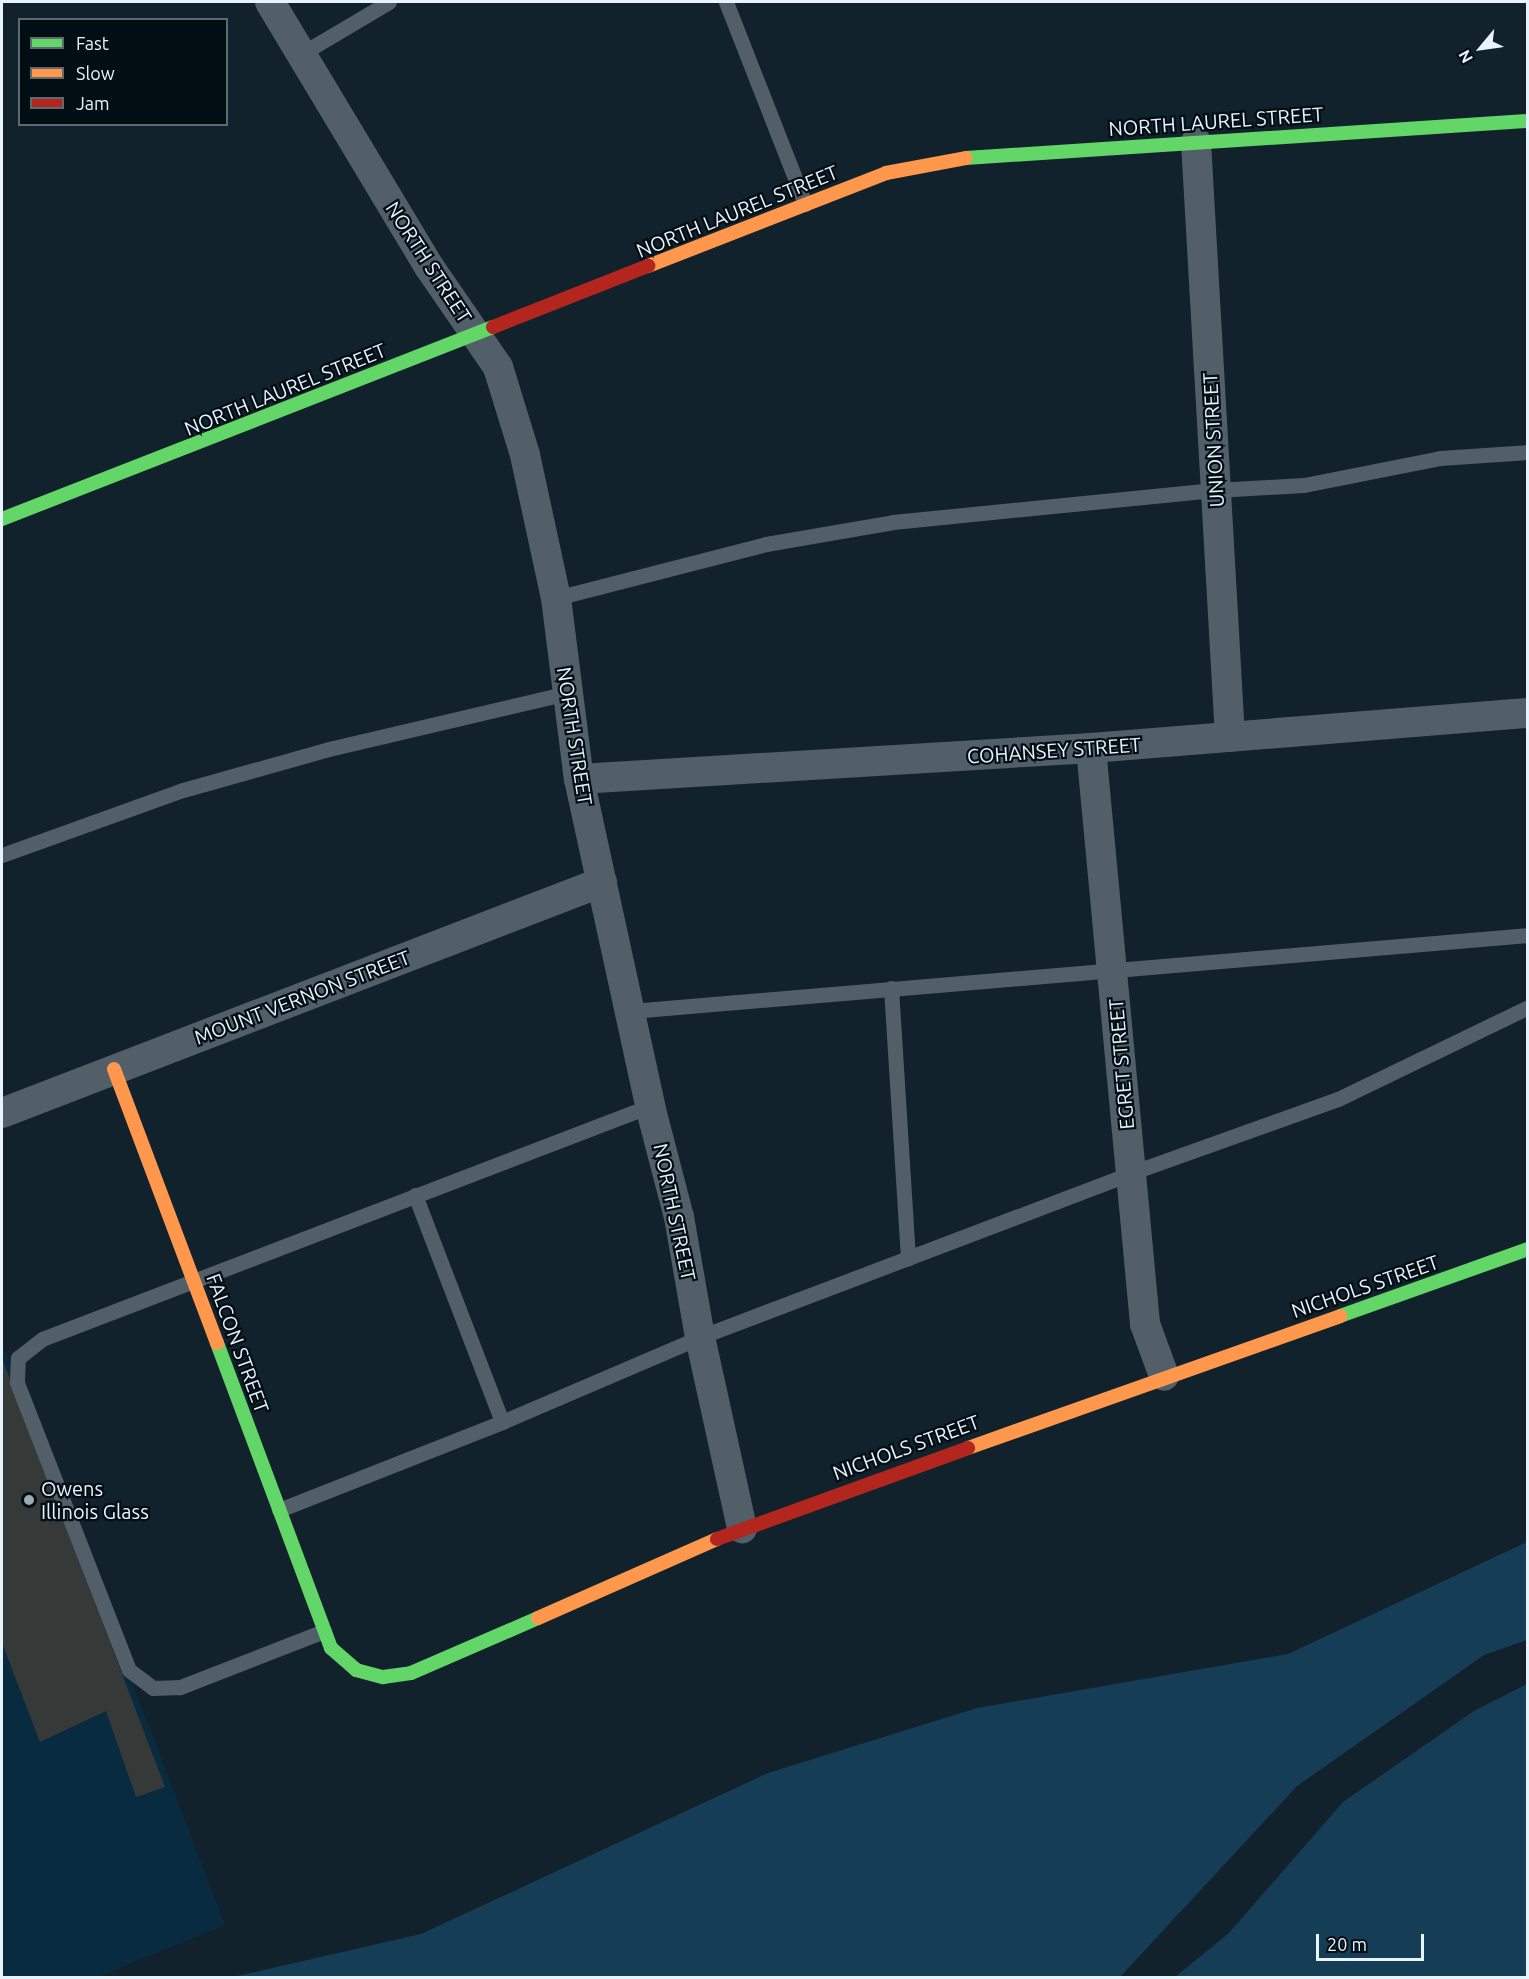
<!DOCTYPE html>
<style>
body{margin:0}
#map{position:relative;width:1529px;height:1979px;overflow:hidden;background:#12222c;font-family:Ubuntu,sans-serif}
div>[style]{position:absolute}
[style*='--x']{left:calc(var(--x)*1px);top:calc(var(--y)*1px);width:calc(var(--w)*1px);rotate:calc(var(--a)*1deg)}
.built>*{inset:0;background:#082b3f}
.green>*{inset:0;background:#153e56}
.building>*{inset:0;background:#353a39}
.lane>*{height:15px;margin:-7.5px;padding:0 7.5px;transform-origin:7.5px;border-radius:7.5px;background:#535f68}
.street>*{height:30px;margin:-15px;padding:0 15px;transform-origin:15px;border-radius:15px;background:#535f68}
.fast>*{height:14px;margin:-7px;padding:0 7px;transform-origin:7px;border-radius:7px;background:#63d668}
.slow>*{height:14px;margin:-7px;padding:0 7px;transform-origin:7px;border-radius:7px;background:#ff974d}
.jam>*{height:14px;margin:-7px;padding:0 7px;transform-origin:7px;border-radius:7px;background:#b3261e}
.dots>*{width:16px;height:16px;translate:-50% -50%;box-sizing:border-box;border:3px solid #030d14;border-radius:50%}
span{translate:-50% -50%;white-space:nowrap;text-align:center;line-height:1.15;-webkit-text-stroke:4.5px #030d14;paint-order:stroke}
.street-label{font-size:20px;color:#e7f4fd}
.poi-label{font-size:20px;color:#e7f4fd}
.left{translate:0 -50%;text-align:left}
.frame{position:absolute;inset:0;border:3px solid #e7f4fd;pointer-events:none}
.legend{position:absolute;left:18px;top:18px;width:210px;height:108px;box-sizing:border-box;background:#030d14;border:2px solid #5e6971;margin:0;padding:8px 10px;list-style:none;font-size:18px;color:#e7f4fd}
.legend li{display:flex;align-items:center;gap:12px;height:30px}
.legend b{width:30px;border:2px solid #5e6971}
.north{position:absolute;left:1451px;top:18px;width:60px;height:60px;-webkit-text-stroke:4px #030d14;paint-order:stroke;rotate:241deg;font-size:16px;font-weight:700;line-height:24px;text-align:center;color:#e7f4fd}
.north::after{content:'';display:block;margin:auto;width:21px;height:27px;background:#e7f4fd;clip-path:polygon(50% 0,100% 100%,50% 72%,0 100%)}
.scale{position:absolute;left:1316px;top:1934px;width:108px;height:27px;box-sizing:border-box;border:3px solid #e7f4fd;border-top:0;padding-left:8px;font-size:18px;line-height:21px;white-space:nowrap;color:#e7f4fd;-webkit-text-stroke:4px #030d14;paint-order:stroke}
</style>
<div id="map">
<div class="built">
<div style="clip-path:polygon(2px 1344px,225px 1925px,98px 1977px,2px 1977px)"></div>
</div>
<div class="green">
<div style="clip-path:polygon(1527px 1542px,1527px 1640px,1484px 1655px,1297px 1786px,1120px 1977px,233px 1977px,421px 1934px,768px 1773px,977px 1708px,1288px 1654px)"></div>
<div style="clip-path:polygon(1527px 1684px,1527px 1977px,1175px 1977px,1229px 1933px,1343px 1802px,1474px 1711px)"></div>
</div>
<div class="building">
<div style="clip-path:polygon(2px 1358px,165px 1787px,136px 1797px,106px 1711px,40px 1742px,2px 1643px)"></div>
</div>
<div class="lane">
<div style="--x:726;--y:2;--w:217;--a:68.6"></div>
<div style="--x:301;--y:54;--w:102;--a:-30.6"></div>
<div style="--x:556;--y:598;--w:217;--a:-14.4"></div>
<div style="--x:766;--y:544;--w:129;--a:-9.8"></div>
<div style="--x:893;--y:522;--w:325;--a:-5.7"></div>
<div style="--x:1216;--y:490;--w:88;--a:-3.3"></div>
<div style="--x:1304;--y:485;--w:139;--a:-11.2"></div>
<div style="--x:1440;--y:458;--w:88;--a:-3.9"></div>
<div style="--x:2;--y:855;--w:192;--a:-19.8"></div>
<div style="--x:183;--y:790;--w:152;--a:-15.7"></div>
<div style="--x:329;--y:749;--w:245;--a:-13.2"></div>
<div style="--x:891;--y:988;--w:271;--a:86.4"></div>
<div style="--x:631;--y:1011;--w:900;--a:-4.84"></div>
<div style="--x:415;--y:1195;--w:243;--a:69"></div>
<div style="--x:279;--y:1510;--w:240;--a:-21.5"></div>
<div style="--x:502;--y:1422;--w:215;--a:-23.2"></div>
<div style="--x:700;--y:1337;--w:461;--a:-20.8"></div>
<div style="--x:1131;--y:1173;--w:220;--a:-19.7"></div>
<div style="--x:1338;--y:1099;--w:211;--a:-25.8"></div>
<div style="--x:324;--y:1631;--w:155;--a:158.7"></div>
<div style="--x:180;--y:1687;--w:27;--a:178"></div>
<div style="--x:153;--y:1688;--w:30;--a:-143"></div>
<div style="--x:129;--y:1670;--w:309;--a:-111.3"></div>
<div style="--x:17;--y:1382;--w:24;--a:-88"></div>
<div style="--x:18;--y:1358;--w:31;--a:-38"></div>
<div style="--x:42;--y:1339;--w:651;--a:-20.97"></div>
</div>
<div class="street">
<div style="--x:270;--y:2;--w:310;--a:59"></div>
<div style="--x:430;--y:268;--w:120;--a:55.5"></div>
<div style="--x:498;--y:367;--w:92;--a:72.9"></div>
<div style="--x:525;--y:455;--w:146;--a:77.8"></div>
<div style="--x:556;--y:598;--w:182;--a:82.8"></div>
<div style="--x:579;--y:779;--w:335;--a:77.7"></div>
<div style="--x:650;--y:1106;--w:115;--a:75.4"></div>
<div style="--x:679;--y:1217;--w:122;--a:80.1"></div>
<div style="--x:700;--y:1337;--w:196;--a:77.6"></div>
<div style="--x:1196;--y:142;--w:596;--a:86.73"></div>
<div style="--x:1091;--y:748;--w:579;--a:84.64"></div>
<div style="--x:1145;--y:1324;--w:55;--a:69.9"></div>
<div style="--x:579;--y:779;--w:513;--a:-3.46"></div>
<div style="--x:1091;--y:748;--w:438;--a:-4.6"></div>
<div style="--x:2;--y:1113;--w:643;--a:-21.06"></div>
</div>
<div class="fast">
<div style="--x:966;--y:158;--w:563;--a:-3.77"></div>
<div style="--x:2;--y:519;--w:527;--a:-21.36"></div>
<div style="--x:1340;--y:1316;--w:200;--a:-19.6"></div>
<div style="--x:217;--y:1343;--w:326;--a:69.5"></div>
<div style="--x:331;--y:1648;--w:33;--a:41"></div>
<div style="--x:356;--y:1670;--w:28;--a:15"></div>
<div style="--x:383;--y:1677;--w:28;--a:-8"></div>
<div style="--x:411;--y:1673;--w:138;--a:-23.4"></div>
</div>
<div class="slow">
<div style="--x:648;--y:266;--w:256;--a:-21.3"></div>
<div style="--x:886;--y:173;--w:81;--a:-10.6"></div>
<div style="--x:114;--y:1069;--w:293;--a:69.4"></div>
<div style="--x:968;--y:1448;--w:395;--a:-19.5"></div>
<div style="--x:538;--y:1618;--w:196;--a:-23.8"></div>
</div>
<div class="jam">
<div style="--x:493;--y:327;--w:167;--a:-21.5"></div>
<div style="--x:717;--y:1539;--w:267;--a:-19.9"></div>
</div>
<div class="dots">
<div style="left:29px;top:1500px;background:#9caab4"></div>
</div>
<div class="street-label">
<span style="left:1216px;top:121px;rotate:-4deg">NORTH LAUREL STREET</span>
<span style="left:737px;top:211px;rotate:-22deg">NORTH LAUREL STREET</span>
<span style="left:429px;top:262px;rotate:57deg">NORTH STREET</span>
<span style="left:285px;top:389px;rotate:-22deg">NORTH LAUREL STREET</span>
<span style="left:1213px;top:440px;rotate:-93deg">UNION STREET</span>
<span style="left:575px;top:736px;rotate:81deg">NORTH STREET</span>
<span style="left:1054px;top:750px;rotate:-4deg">COHANSEY STREET</span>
<span style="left:302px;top:997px;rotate:-21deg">MOUNT VERNON STREET</span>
<span style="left:1121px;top:1064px;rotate:-95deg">EGRET STREET</span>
<span style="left:675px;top:1212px;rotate:78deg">NORTH STREET</span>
<span style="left:1365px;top:1286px;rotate:-19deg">NICHOLS STREET</span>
<span style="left:238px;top:1343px;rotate:70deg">FALCON STREET</span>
<span style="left:906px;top:1447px;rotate:-20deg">NICHOLS STREET</span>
</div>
<div class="poi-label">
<span class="left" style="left:41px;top:1500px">Owens<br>Illinois Glass</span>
</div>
<div class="frame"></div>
<ul class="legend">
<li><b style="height:8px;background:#63d668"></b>Fast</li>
<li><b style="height:8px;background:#ff974d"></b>Slow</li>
<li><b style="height:8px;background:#b3261e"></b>Jam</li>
</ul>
<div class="north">N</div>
<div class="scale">20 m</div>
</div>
